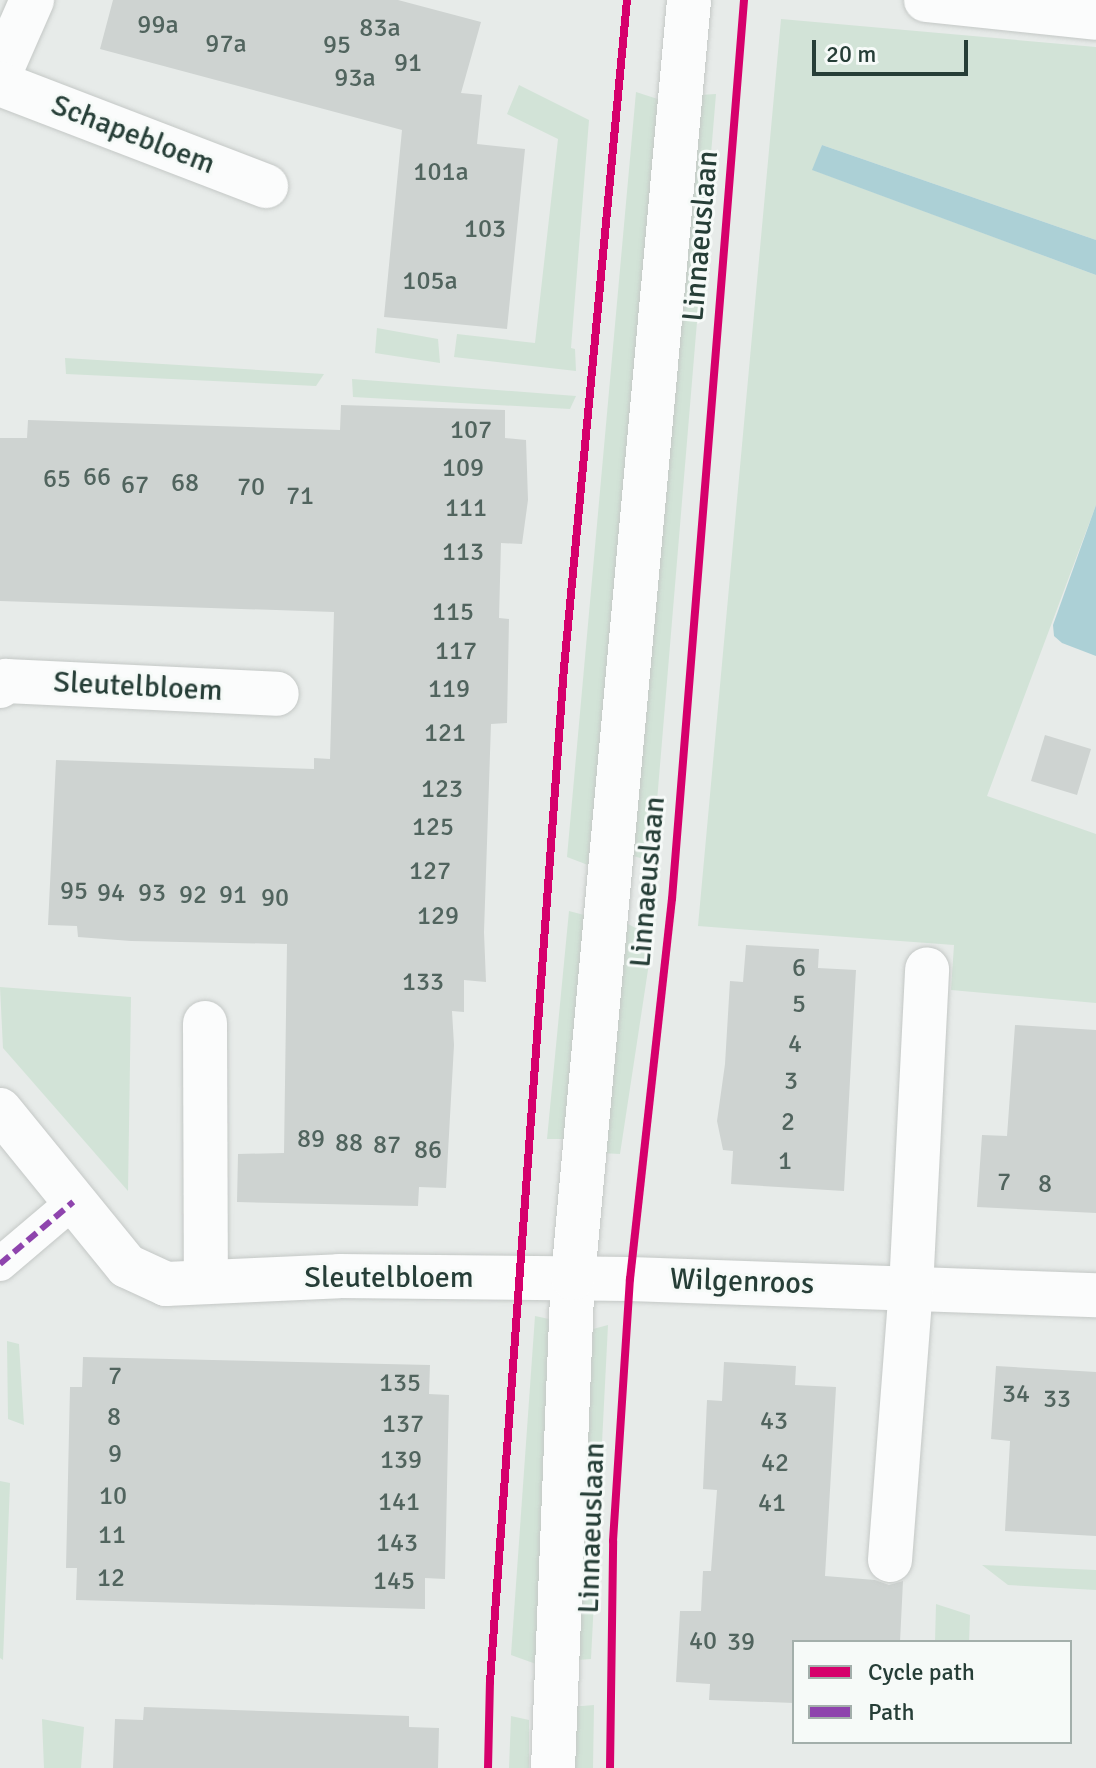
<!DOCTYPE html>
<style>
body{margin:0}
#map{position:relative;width:1096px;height:1768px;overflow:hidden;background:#e7ebe9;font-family:Signika,sans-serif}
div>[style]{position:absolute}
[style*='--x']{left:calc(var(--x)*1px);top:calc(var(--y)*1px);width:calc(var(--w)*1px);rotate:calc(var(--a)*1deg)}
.green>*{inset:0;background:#d2e3d7}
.water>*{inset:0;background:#acd0d6}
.building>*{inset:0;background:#ced3d1}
.roads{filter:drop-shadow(0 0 2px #c4c8c6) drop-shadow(0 0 2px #c4c8c6)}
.pedestrian>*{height:34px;margin:-17px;padding:0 17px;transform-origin:17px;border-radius:17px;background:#fbfcfc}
.minor>*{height:44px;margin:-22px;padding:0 22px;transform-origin:22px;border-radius:22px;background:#fbfcfc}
.tertiary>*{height:44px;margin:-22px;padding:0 22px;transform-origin:22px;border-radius:22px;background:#fbfcfc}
.quiet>*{height:6px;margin-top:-3px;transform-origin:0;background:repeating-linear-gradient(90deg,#8e44ad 0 12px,transparent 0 18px)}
.cycleway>*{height:8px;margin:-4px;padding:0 4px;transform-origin:4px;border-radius:4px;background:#d6006c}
span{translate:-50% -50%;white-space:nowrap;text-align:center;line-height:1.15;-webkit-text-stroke:6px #f6faf8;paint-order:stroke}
.number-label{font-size:26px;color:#51645e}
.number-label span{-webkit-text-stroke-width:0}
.street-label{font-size:30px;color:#263e37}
.legend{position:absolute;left:792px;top:1640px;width:280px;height:104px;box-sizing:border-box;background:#f6faf8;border:2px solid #a3afab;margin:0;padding:10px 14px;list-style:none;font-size:24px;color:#263e37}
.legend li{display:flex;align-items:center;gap:16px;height:40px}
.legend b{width:40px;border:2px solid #a3afab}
.scale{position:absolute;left:812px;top:40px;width:156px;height:36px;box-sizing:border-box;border:4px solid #263e37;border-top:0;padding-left:10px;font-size:24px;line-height:28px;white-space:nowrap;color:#263e37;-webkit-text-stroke:6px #f6faf8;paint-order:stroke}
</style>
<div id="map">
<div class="green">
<div style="clip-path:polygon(781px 19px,1096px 47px,1096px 240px,822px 145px,813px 170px,1096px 275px,1096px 505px,987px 796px,1096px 834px,1096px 1003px,951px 990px,954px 945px,698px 926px)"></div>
<div style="clip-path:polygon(519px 85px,589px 120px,571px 348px,575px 349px,576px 371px,454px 357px,457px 334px,535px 343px,558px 139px,507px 114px)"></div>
<div style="clip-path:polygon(636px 92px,667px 102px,588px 865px,567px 857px)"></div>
<div style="clip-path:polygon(716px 94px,652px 861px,625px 854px,699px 95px)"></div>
<div style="clip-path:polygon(377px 328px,438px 339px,440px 363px,375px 353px)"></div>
<div style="clip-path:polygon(65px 358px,324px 374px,316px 386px,66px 374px)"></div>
<div style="clip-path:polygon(352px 379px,576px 396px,570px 409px,353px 397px)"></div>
<div style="clip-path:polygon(569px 911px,588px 916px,564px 1139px,547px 1139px)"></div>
<div style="clip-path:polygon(626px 923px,653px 937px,620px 1154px,600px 1153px)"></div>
<div style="clip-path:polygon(0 987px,131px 997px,128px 1191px,3px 1048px)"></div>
<div style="clip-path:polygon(535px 1316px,549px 1319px,536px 1664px,511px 1655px)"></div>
<div style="clip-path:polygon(608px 1325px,591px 1659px,577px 1660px,593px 1329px)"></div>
<div style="clip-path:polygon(7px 1341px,19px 1344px,24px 1425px,8px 1419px)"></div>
<div style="clip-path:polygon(0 1481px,10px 1483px,3px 1660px,0 1658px)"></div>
<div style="clip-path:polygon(982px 1565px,1096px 1570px,1096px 1590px,1008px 1585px)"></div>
<div style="clip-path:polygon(936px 1604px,970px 1615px,969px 1642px,935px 1642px)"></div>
<div style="clip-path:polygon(594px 1705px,593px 1768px,567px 1768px,570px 1707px)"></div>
<div style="clip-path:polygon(511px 1716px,529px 1720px,529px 1768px,509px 1768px)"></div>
<div style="clip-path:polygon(42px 1719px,84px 1727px,81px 1768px,44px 1768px)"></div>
</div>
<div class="water">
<div style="clip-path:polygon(822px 145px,1096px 240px,1096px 275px,812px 170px)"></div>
<div style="clip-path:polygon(1096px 505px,1096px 656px,1062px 643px,1054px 636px,1053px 625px)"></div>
</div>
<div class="building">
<div style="clip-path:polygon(113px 0,398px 0,481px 22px,461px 93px,482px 95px,477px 144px,525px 149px,507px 329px,384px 317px,402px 130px,100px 49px)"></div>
<div style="clip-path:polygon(341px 405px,505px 410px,505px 438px,526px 440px,528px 500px,522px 544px,501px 543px,499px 618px,509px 619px,507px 723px,491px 724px,484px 932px,486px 982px,464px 980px,464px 1012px,452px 1011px,454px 1045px,446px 1188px,419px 1187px,418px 1206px,237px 1202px,238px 1154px,284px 1153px,287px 944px,131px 941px,78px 937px,77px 926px,48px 925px,56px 760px,314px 769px,314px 758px,330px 759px,334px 612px,0 601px,0 438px,27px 438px,28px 420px,340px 430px)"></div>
<div style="clip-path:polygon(1045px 735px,1091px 749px,1077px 795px,1031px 781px)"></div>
<div style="clip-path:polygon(746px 945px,819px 949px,818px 968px,856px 970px,844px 1191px,731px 1184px,733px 1151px,723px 1150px,717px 1121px,725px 1064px,730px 981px,743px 982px)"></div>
<div style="clip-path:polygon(1015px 1025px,1096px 1030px,1096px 1213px,977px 1207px,982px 1135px,1007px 1136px)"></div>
<div style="clip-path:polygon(83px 1357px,430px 1365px,429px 1394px,449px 1395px,445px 1579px,425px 1578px,425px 1609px,76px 1600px,77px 1568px,66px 1568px,70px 1387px,82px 1387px)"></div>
<div style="clip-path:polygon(724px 1362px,796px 1366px,795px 1385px,836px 1387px,825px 1576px,875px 1580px,889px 1585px,903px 1581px,900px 1642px,794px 1642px,794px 1703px,709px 1700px,710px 1684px,676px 1682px,680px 1611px,701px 1611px,703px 1571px,711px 1571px,717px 1490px,703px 1489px,707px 1400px,722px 1401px)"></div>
<div style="clip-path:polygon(996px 1366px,1096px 1372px,1096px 1536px,1005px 1531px,1010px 1441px,991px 1439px)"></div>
<div style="clip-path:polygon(144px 1707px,409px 1716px,409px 1727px,439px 1728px,438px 1768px,113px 1768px,115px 1719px,143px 1720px)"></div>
</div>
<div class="roads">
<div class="pedestrian">
<div style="--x:0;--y:1264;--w:96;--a:-40.3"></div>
</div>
<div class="minor">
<div style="--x:926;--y:0;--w:171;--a:6"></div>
<div style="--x:0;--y:73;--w:80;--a:-66.3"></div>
<div style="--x:0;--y:84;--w:285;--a:21"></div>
<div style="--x:0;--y:686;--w:8;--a:-40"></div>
<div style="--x:6;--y:681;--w:271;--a:2.7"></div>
<div style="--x:205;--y:1023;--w:259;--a:89.8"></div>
<div style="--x:0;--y:1110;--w:201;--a:50.9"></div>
<div style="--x:127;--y:1266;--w:43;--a:24.8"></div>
<div style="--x:166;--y:1284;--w:173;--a:-2.6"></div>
<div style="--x:339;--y:1276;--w:291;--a:0.6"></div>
<div style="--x:630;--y:1279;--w:466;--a:2"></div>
<div style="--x:890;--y:1560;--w:273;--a:-85.6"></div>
<div style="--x:911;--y:1288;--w:319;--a:-87.1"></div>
</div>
<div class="tertiary">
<div style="--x:553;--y:1768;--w:490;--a:-87.7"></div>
<div style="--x:573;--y:1278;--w:1283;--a:-84.81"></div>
</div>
</div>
<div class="quiet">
<div style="--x:0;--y:1264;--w:96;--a:-40.3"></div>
</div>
<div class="cycleway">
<div style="--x:488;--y:1768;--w:86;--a:-88.7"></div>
<div style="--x:490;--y:1682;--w:1017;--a:-85.83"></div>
<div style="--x:564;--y:668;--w:671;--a:-84.61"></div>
<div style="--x:610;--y:1768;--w:227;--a:-89.2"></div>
<div style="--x:613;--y:1541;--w:263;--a:-86.3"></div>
<div style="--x:630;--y:1279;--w:382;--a:-83.7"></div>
<div style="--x:672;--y:899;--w:902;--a:-85.42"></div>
</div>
<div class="number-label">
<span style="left:158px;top:26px">99a</span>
<span style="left:380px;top:29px">83a</span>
<span style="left:226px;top:45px">97a</span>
<span style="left:337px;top:46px">95</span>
<span style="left:408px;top:64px">91</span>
<span style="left:355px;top:79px">93a</span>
<span style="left:441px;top:173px">101a</span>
<span style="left:485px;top:230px">103</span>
<span style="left:430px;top:282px">105a</span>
<span style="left:471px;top:431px">107</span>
<span style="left:463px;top:469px">109</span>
<span style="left:97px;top:478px">66</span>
<span style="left:57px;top:480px">65</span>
<span style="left:185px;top:484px">68</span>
<span style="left:135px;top:486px">67</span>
<span style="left:251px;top:488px">70</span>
<span style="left:300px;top:497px">71</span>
<span style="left:466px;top:509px">111</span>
<span style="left:463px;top:553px">113</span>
<span style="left:453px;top:613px">115</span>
<span style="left:456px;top:652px">117</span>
<span style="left:449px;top:690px">119</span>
<span style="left:445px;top:734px">121</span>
<span style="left:442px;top:790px">123</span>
<span style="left:433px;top:828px">125</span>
<span style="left:430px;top:872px">127</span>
<span style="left:74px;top:892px">95</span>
<span style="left:111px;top:894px">94</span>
<span style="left:152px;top:894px">93</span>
<span style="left:193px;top:896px">92</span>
<span style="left:233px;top:896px">91</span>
<span style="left:275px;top:899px">90</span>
<span style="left:438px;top:917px">129</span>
<span style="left:799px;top:969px">6</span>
<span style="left:423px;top:983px">133</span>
<span style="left:799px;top:1005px">5</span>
<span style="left:795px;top:1045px">4</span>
<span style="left:791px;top:1082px">3</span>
<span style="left:788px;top:1123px">2</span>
<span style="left:311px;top:1140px">89</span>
<span style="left:349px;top:1144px">88</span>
<span style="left:387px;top:1146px">87</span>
<span style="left:428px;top:1151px">86</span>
<span style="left:785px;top:1162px">1</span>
<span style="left:1004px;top:1183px">7</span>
<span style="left:1045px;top:1185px">8</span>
<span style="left:115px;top:1377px">7</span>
<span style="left:400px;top:1384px">135</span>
<span style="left:1016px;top:1395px">34</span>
<span style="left:1057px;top:1400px">33</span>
<span style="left:114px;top:1418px">8</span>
<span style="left:774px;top:1422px">43</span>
<span style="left:403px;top:1425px">137</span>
<span style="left:115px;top:1455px">9</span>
<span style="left:401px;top:1461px">139</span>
<span style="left:775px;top:1464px">42</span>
<span style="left:113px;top:1497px">10</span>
<span style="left:399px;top:1503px">141</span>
<span style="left:772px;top:1504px">41</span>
<span style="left:112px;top:1536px">11</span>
<span style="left:397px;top:1544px">143</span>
<span style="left:111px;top:1579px">12</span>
<span style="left:394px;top:1582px">145</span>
<span style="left:703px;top:1642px">40</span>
<span style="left:741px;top:1643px">39</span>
</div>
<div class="street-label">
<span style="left:133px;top:135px;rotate:21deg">Schapebloem</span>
<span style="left:701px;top:236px;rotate:-85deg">Linnaeuslaan</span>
<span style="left:138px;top:687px;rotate:3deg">Sleutelbloem</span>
<span style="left:648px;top:882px;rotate:-85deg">Linnaeuslaan</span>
<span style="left:389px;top:1278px">Sleutelbloem</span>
<span style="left:742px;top:1282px;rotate:2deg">Wilgenroos</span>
<span style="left:592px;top:1528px;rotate:-88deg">Linnaeuslaan</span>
</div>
<ul class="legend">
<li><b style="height:10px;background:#d6006c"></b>Cycle path</li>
<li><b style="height:10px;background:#8e44ad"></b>Path</li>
</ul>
<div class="scale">20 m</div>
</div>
